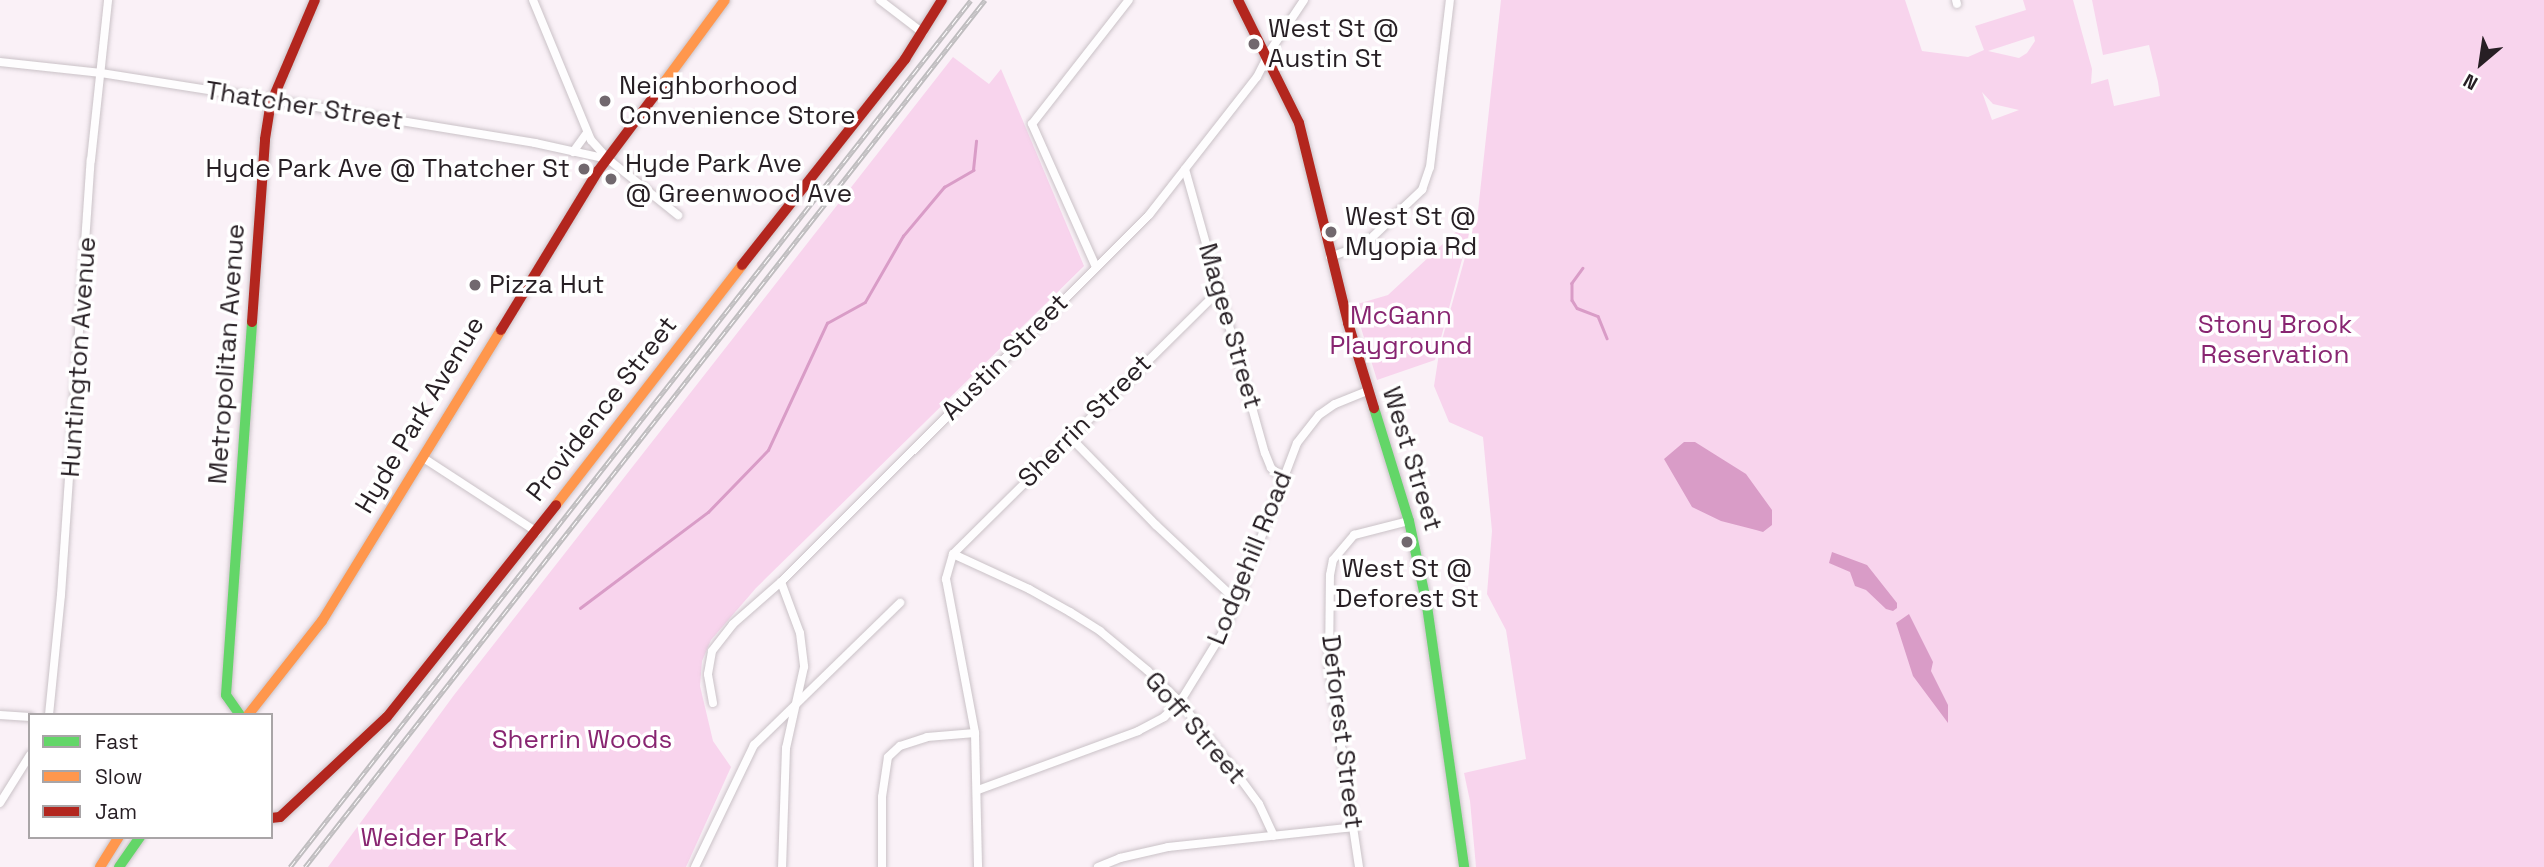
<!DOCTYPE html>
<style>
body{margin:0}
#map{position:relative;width:2544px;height:867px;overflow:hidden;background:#faf1f7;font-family:"Space Grotesk",sans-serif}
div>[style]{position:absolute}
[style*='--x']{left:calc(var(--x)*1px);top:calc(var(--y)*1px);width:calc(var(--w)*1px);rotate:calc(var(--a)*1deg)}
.green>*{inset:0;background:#f8d4ed}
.water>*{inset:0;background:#d99cc7}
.stream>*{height:2.5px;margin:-1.25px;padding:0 1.25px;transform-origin:1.25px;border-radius:1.25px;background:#d99cc7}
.roads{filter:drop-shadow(0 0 2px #cac2c7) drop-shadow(0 0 2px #cac2c7)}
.street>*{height:8px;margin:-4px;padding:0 4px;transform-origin:4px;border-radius:4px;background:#fefdfe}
.fast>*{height:10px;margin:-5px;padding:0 5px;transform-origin:5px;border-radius:5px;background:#63d668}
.slow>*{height:10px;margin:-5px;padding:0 5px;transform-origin:5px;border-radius:5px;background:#ff974d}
.jam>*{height:10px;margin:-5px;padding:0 5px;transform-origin:5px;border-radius:5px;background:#b3261e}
.rail>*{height:5px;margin-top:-2.5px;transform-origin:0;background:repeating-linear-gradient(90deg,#fff 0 8px,#bfbdbf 0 16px);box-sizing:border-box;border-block:2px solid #bfbdbf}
.dots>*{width:19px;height:19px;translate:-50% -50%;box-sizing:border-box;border:4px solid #fff;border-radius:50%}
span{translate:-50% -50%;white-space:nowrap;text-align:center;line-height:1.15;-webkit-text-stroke:7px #fff;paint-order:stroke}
.poi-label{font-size:26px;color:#271f24}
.left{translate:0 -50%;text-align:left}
.right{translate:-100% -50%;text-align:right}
.street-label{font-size:26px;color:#271f24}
.park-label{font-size:26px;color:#882571}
.legend{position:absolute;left:28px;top:713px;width:245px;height:126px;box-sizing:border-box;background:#fff;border:2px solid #a9a5a7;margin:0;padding:9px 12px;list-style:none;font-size:21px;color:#271f24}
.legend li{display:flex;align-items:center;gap:14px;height:35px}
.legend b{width:35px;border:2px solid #a9a5a7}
.north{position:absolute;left:2446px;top:28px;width:70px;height:70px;-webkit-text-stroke:5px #fff;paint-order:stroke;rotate:209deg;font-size:19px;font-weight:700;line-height:28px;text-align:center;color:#271f24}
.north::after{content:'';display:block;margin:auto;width:24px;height:32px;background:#271f24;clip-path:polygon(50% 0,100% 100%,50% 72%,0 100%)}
</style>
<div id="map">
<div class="green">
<div style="clip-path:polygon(evenodd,1501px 0,1905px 0,1922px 51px,1968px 57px,1984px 50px,1975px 26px,2026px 10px,2023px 0,2073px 0,2092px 69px,2091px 84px,2108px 79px,2114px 106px,2160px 96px,2158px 82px,2149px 45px,2103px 55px,2092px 0,2544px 0,2544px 867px,1476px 867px,1470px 801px,1464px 773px,1526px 759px,1506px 630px,1487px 594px,1492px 531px,1483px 437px,1449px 422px,1434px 386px,1440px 347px,1478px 211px,1501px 0,2034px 36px,2035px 41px,2027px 53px,2019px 58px,1988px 51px,2034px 36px,1501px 0,1982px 92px,1993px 104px,2019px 110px,1992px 120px,1982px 92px)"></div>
<div style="clip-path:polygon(953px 57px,989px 84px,1001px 69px,1084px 266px,756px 588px,711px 640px,702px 661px,700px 686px,713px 741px,731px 767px,686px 867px,328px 867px,454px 695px)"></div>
<div style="clip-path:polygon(1474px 215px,1435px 360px,1377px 380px,1354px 305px,1388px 295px)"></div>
</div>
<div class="water">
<div style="clip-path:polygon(1684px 442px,1695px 442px,1746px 474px,1772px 510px,1772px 525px,1763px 532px,1756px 530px,1721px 521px,1692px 507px,1664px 459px)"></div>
<div style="clip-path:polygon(1832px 552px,1867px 565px,1897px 603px,1897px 608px,1893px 611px,1886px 609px,1866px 590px,1855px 586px,1850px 572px,1829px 563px)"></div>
<div style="clip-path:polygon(1909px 614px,1933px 662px,1931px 671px,1948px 705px,1948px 723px,1913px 676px,1896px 623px)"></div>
</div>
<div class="stream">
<div style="--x:1583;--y:268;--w:19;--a:126"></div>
<div style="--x:1572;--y:283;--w:17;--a:90"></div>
<div style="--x:1572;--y:300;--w:9;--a:58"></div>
<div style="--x:1577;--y:308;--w:22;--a:21"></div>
<div style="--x:1598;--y:316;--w:24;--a:68"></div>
<div style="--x:580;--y:608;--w:160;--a:-36.9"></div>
<div style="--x:708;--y:512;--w:86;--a:-45.9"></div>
<div style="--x:768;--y:450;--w:140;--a:-65.1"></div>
<div style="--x:827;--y:323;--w:43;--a:-28.9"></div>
<div style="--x:865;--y:302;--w:76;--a:-60.1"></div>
<div style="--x:903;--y:236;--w:64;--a:-50.1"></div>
<div style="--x:944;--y:187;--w:34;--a:-30"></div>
<div style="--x:973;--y:170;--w:29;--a:-84"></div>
</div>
<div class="roads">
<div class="street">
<div style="--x:533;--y:0;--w:152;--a:67.5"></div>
<div style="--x:591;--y:140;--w:25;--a:48"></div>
<div style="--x:608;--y:159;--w:90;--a:38.7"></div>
<div style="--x:880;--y:0;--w:54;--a:37.5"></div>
<div style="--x:1956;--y:0;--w:4;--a:76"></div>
<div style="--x:0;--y:62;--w:102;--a:6.2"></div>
<div style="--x:101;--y:73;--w:248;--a:9"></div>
<div style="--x:346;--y:112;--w:192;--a:9.3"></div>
<div style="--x:535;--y:143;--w:75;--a:12.4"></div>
<div style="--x:573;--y:152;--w:24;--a:-54"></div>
<div style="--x:1185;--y:169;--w:295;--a:74.3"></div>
<div style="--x:1265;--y:453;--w:16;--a:68"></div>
<div style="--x:1271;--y:468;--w:14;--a:39"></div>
<div style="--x:1330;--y:257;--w:37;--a:-20"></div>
<div style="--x:1365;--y:244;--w:79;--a:-43.5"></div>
<div style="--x:1422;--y:190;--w:24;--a:-71"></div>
<div style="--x:1430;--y:167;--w:168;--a:-83.2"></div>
<div style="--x:1096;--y:267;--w:157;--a:-114.1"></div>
<div style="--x:1032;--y:124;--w:157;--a:-52"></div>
<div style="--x:1070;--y:437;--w:123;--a:45.7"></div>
<div style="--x:1156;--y:525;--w:111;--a:43.2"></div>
<div style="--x:422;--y:457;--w:137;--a:33.1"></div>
<div style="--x:953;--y:554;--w:84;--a:24.7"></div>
<div style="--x:1029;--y:589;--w:47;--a:29.3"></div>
<div style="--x:1070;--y:612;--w:36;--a:32"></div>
<div style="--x:1100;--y:631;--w:62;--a:39.8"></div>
<div style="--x:1148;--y:671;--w:45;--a:44.1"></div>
<div style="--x:1180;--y:702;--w:87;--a:51.5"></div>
<div style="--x:1234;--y:770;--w:42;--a:53.7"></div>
<div style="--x:1259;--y:804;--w:35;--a:65"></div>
<div style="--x:953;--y:554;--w:374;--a:-44.7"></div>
<div style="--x:953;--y:554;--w:26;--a:106"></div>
<div style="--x:946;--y:579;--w:157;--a:79.3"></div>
<div style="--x:975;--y:733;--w:134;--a:88.7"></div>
<div style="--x:781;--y:582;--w:54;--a:69.6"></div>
<div style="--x:800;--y:633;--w:34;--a:83"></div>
<div style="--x:804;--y:667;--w:83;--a:102.5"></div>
<div style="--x:786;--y:748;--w:119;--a:91.9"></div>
<div style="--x:713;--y:703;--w:29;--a:-100"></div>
<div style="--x:708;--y:674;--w:23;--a:-80"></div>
<div style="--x:712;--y:651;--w:34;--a:-52"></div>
<div style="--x:733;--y:624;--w:64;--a:-41.2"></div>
<div style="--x:781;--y:582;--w:520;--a:-44.92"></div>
<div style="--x:1149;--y:215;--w:175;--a:-52"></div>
<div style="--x:1257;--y:77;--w:29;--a:-63"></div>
<div style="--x:1270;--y:51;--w:61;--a:-56.3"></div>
<div style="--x:0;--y:715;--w:30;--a:4"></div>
<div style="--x:49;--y:715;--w:121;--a:-84.3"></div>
<div style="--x:61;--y:595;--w:436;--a:-86.1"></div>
<div style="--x:91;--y:160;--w:161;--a:-83.9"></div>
<div style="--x:978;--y:790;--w:171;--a:-20.2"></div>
<div style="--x:1138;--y:731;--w:30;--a:-28"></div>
<div style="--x:1164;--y:717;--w:22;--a:-43"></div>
<div style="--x:1180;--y:702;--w:82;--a:-58.4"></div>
<div style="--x:1223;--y:632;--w:34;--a:-66"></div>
<div style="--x:1237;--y:601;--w:169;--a:-69.2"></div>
<div style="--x:1297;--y:443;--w:36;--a:-52"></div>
<div style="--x:1319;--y:415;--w:19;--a:-35"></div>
<div style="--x:1335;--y:404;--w:35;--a:-22"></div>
<div style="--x:0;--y:803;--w:57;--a:-58"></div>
<div style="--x:695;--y:867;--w:136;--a:-64.2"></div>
<div style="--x:754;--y:745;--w:204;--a:-44.2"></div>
<div style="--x:882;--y:867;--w:70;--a:-90"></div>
<div style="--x:882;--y:797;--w:40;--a:-81.5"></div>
<div style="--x:888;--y:757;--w:16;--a:-43"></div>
<div style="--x:900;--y:746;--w:28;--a:-18"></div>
<div style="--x:927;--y:737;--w:48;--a:-4.8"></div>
<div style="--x:1098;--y:867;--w:24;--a:-22"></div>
<div style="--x:1120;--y:858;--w:49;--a:-12.9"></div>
<div style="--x:1168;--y:847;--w:187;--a:-6.1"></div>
<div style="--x:1359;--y:867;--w:203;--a:-98.5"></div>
<div style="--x:1329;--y:666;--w:91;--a:-89.4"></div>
<div style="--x:1330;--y:575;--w:15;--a:-79"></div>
<div style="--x:1333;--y:560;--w:33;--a:-50"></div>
<div style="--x:1354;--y:535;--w:57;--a:-14.3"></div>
</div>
<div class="fast">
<div style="--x:1374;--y:408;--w:118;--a:72.8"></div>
<div style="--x:1409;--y:521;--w:87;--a:78"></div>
<div style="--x:1427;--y:606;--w:264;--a:81.9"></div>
<div style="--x:240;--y:715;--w:24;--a:-125"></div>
<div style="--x:226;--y:695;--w:374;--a:-86"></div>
<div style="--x:119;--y:867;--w:37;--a:-55"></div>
</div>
<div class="slow">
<div style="--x:663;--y:84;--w:104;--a:-53.6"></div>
<div style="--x:556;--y:505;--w:304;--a:-52.2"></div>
<div style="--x:248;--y:715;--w:120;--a:-51.8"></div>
<div style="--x:322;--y:621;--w:342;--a:-58.4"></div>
<div style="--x:100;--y:867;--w:36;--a:-58"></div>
</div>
<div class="jam">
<div style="--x:1238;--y:0;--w:137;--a:63.6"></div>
<div style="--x:1299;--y:123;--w:206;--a:76.2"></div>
<div style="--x:1348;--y:323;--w:89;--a:73"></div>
<div style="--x:742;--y:265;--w:263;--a:-51.6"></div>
<div style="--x:905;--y:59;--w:70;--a:-57.9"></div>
<div style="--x:252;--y:322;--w:183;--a:-85.9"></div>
<div style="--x:265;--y:139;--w:36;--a:-81"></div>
<div style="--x:271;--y:103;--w:112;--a:-66.9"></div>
<div style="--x:501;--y:330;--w:186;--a:-58.6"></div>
<div style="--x:598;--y:171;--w:109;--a:-53.2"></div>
<div style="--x:271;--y:818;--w:9;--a:-6"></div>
<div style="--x:280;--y:817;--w:146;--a:-43.1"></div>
<div style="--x:387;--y:717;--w:271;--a:-51.4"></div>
</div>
</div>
<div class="rail">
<div style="--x:290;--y:867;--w:1102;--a:-51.85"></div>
<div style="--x:305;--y:867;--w:1102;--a:-51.89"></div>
</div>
<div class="dots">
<div style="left:1254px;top:44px;background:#71686e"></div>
<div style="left:605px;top:101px;background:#71686e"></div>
<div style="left:584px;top:169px;background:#71686e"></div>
<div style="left:611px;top:179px;background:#71686e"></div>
<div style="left:1331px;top:232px;background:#71686e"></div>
<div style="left:475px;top:285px;background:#71686e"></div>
<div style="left:1407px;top:542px;background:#71686e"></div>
</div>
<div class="poi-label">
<span class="left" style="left:1268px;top:44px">West St @<br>Austin St</span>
<span class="left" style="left:619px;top:101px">Neighborhood<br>Convenience Store</span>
<span class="left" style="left:625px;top:179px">Hyde Park Ave<br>@ Greenwood Ave</span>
<span class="right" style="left:570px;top:169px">Hyde Park Ave @ Thatcher St</span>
<span class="left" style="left:1345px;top:232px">West St @<br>Myopia Rd</span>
<span class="left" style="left:489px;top:285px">Pizza Hut</span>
<span style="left:1407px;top:584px">West St @<br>Deforest St</span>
</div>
<div class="street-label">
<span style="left:304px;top:106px;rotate:9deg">Thatcher Street</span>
<span style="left:1230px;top:326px;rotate:74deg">Magee Street</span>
<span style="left:227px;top:354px;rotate:-86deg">Metropolitan Avenue</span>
<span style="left:79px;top:357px;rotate:-86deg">Huntington Avenue</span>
<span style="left:1005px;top:357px;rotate:-45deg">Austin Street</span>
<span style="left:602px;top:409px;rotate:-52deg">Providence Street</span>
<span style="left:420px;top:415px;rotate:-59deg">Hyde Park Avenue</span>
<span style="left:1085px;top:421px;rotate:-45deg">Sherrin Street</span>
<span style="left:1412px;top:459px;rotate:73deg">West Street</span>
<span style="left:1250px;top:558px;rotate:-68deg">Lodgehill Road</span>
<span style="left:1195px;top:728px;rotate:49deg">Goff Street</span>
<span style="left:1342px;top:732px;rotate:83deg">Deforest Street</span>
</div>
<div class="park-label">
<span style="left:1401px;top:331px">McGann<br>Playground</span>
<span style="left:2275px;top:340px">Stony Brook<br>Reservation</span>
<span style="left:582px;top:740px">Sherrin Woods</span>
<span style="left:434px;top:838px">Weider Park</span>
</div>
<ul class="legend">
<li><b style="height:9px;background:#63d668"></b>Fast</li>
<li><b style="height:9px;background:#ff974d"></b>Slow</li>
<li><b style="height:9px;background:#b3261e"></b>Jam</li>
</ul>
<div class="north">N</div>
</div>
